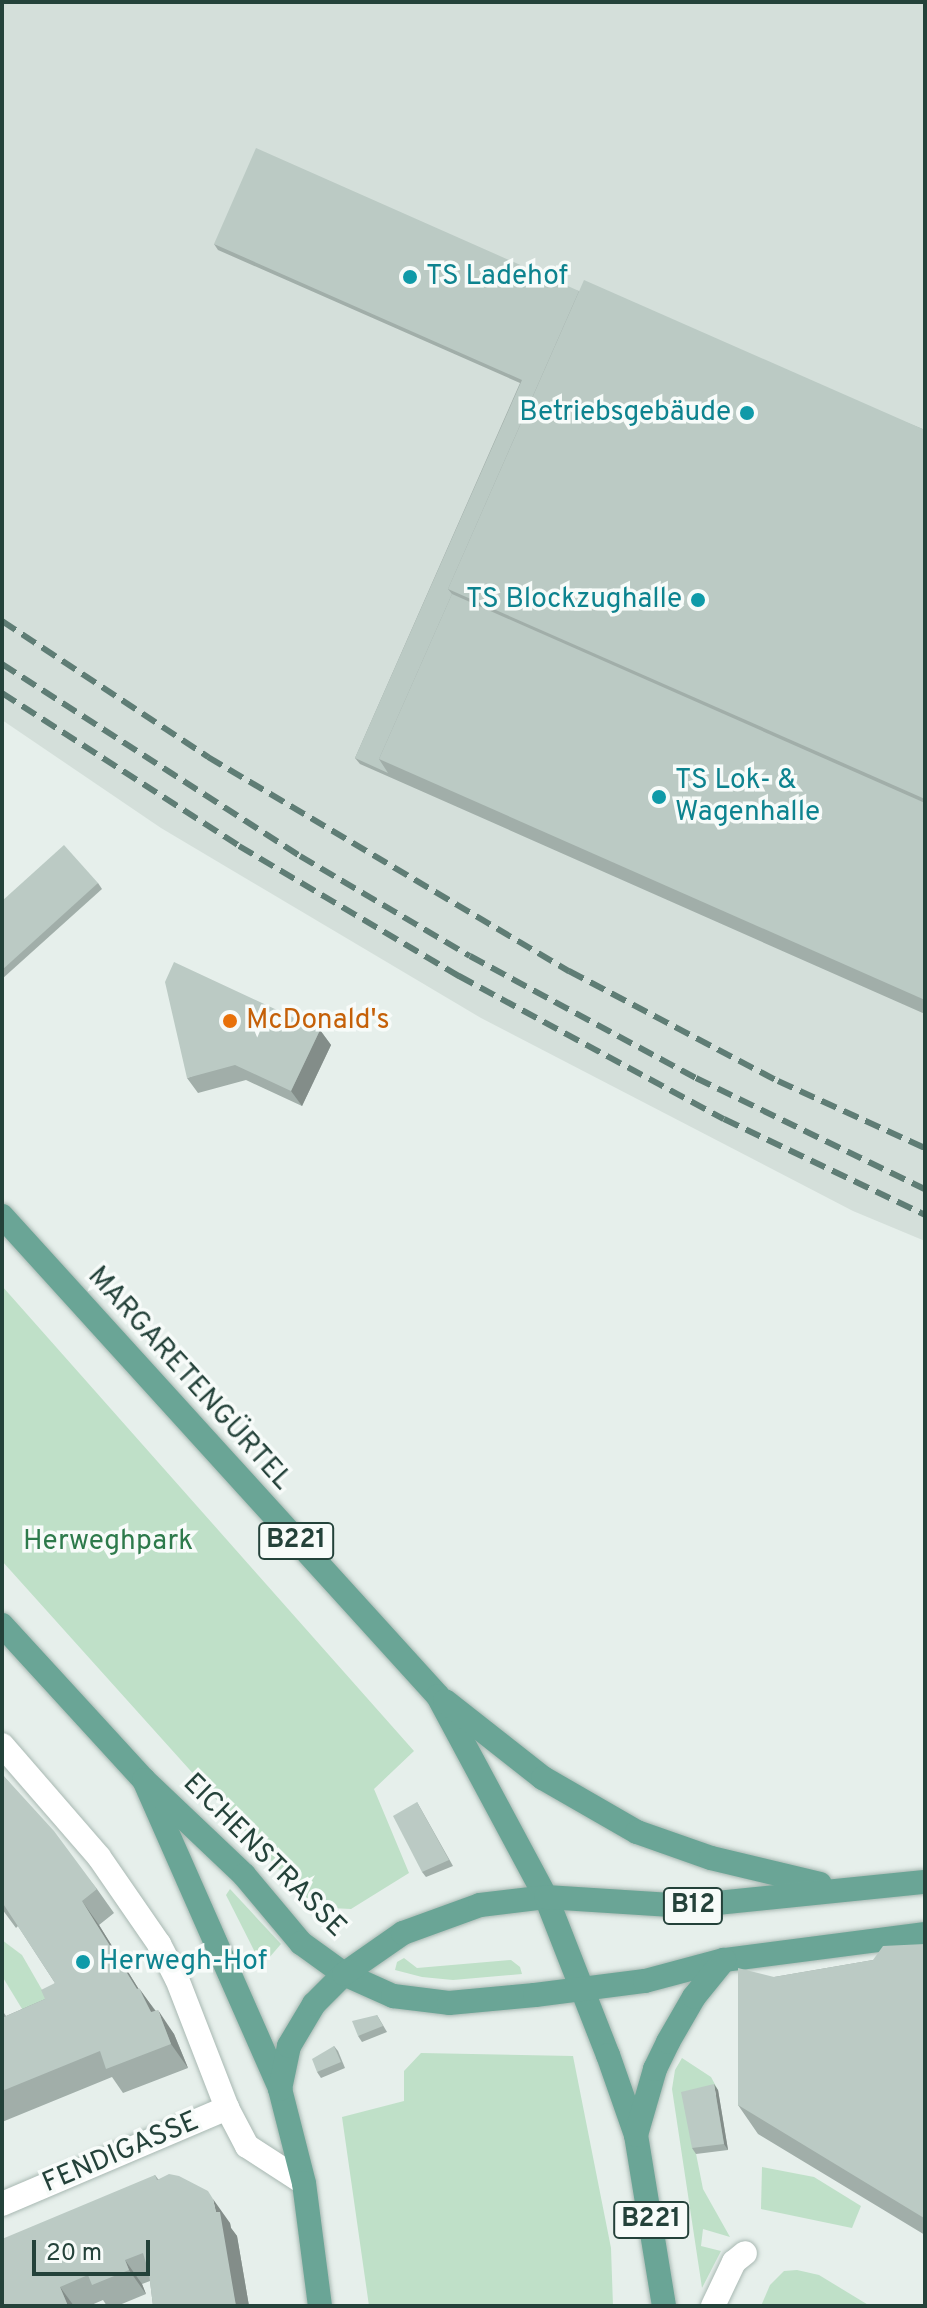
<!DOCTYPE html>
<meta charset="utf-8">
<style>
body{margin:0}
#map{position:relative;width:927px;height:2308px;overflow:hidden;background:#e6efeb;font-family:Overpass,sans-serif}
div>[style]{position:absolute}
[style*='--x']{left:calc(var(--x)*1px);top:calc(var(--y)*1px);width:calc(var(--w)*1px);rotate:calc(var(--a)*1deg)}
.built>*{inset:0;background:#d4dfda}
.green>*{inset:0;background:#bfe0c8}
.roads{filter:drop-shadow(0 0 2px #a8b8b2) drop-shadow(0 0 2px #a8b8b2)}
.minor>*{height:24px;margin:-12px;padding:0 12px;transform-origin:12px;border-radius:12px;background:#fff}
.primary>*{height:24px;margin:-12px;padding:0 12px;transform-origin:12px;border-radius:12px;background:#6aa596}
.rail>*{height:6px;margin-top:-3px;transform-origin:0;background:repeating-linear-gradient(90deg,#5f7d75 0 16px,transparent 0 24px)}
.wall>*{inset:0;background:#a1aea9}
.shaded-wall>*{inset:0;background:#838d89}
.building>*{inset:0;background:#bbcac4}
.dots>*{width:22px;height:22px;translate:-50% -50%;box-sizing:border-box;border:4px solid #f7fbf9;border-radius:50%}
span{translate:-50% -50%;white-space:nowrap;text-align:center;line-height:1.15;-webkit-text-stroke:7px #f7fbf9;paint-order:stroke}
.shield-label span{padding:2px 6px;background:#f7fbf9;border:2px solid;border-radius:6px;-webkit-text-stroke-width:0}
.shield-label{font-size:26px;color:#24423a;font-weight:700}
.culture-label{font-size:28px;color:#0d838f}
.left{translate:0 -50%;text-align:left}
.right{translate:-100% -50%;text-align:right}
.food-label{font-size:28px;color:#c56008}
.street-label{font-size:28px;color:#24423a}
.park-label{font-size:28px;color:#2d7a4b}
.frame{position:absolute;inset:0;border:4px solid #24423a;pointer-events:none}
.scale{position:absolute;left:32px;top:2240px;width:118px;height:36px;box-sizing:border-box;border:4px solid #24423a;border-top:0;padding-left:10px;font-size:24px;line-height:28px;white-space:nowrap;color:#24423a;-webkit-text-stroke:6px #f7fbf9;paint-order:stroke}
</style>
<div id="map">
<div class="built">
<div style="clip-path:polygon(2px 2px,925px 2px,925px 1241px,853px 1211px,481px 1018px,161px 828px,2px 720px)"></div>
</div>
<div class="green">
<div style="clip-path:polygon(2px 1286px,414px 1751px,374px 1789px,409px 1873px,351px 1909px,313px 1907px,2px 1561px)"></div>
<div style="clip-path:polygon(230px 1889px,281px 1944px,262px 1966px,226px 1895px)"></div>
<div style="clip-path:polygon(2px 1940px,22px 1955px,45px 1995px,45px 2004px,30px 2022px,2px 1976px)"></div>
<div style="clip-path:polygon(404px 1958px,417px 1968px,511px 1960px,520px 1967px,522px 1974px,453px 1980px,422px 1977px,395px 1970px,397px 1962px)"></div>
<div style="clip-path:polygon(421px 2053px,573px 2056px,611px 2248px,613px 2306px,369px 2306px,342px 2117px,404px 2101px,404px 2071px)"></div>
<div style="clip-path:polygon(682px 2058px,711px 2077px,718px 2090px,685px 2098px,703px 2189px,730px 2237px,703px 2229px,701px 2246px,721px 2251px,702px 2288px,672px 2089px,675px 2070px)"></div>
<div style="clip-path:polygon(762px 2167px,814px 2177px,861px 2206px,852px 2228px,761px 2209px)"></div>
<div style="clip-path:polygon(797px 2270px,819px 2275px,870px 2306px,761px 2306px,770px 2285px,784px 2271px)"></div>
</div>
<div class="roads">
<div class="minor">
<div style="--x:2;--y:1745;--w:148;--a:49.1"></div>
<div style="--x:99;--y:1857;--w:106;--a:55.4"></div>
<div style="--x:159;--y:1944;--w:39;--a:63"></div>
<div style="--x:177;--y:1979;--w:138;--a:68.8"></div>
<div style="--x:227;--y:2108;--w:43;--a:62.2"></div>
<div style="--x:247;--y:2146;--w:68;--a:33"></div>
<div style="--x:2;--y:2204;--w:245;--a:-23.1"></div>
<div style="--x:713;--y:2306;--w:49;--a:-64.5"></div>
<div style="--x:734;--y:2262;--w:14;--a:-39"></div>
</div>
<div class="primary">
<div style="--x:2;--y:1216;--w:648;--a:47.75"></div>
<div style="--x:438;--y:1696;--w:228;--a:61.8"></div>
<div style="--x:546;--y:1897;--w:170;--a:68.6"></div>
<div style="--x:608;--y:2055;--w:85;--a:70.7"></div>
<div style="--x:636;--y:2135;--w:173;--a:80.7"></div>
<div style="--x:2;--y:1625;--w:210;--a:47.5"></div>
<div style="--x:144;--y:1780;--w:338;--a:66.2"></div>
<div style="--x:280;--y:2089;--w:97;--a:75.7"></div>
<div style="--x:304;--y:2183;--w:124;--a:82.6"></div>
<div style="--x:445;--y:1701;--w:125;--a:38.2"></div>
<div style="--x:543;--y:1778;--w:108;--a:29.9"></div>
<div style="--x:637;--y:1832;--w:78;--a:19.4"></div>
<div style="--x:711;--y:1858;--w:112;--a:13.4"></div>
<div style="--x:144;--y:1780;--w:138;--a:43.5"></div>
<div style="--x:244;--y:1875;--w:89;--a:50"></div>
<div style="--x:301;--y:1943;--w:53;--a:35.8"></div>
<div style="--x:344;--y:1974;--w:54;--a:24.2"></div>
<div style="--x:393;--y:1996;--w:56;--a:7.1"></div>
<div style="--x:449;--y:2003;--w:86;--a:-5.3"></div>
<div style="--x:535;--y:1995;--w:111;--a:-7.3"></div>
<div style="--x:645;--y:1981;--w:82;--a:-14.9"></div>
<div style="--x:724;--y:1960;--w:203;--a:-7.4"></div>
<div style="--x:280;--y:2089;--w:44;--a:-78.2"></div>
<div style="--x:289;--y:2046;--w:49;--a:-59.2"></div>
<div style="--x:314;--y:2004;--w:42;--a:-45"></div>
<div style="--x:344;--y:1974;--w:72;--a:-34.8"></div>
<div style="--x:403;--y:1933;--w:82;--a:-20"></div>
<div style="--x:480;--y:1905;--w:66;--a:-6.9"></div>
<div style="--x:546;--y:1897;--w:141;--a:3.7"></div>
<div style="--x:687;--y:1906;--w:239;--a:-5.8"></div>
<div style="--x:636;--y:2135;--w:69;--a:-73.9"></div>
<div style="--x:655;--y:2069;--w:30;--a:-64"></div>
<div style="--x:668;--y:2042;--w:52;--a:-60"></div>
<div style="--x:694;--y:1997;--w:48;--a:-51"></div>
</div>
</div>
<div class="rail">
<div style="--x:2;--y:621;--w:247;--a:33.4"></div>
<div style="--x:208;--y:757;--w:420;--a:30.7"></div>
<div style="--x:569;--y:971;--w:236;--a:27.8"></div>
<div style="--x:778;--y:1081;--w:162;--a:24.5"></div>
<div style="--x:2;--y:664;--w:354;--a:32.8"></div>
<div style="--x:300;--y:856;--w:197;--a:30.5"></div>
<div style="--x:470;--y:956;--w:257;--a:28.4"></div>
<div style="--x:696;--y:1078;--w:254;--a:25.9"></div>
<div style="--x:2;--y:693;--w:282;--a:32.8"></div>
<div style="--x:239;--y:846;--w:256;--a:30.6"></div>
<div style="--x:459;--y:976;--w:301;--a:28.4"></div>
<div style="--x:724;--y:1119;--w:223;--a:25.5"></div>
</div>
<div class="wall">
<div style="clip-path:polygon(214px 244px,579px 291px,925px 430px,925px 1014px,360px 764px,355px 758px,520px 383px,218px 250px)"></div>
<div style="clip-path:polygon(98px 883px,102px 889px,2px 979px,2px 901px)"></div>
<div style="clip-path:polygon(320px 1030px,331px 1045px,302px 1106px,246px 1080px,198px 1093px,187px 1078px)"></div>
<div style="clip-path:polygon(2px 1774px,97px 1889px,114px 1913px,99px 1925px,138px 1988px,174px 2034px,188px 2068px,123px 2093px,112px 2077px,2px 2122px,2px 2010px,6px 2016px,45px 1999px,55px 1983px,18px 1926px,16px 1928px,2px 1909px)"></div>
<div style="clip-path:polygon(417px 1802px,453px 1866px,426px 1877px,422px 1872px)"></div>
<div style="clip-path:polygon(925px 1944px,925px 2235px,758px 2134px,738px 2105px,774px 1977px,873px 1960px)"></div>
<div style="clip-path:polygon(377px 2015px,387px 2032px,362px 2042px,358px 2036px)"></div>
<div style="clip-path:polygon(334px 2046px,338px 2051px,345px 2068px,321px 2078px,317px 2072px)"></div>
<div style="clip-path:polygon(718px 2090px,728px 2150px,696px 2154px,692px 2148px)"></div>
<div style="clip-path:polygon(155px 2175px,158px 2179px,230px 2223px,231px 2228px,237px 2236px,249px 2306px,153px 2306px,150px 2281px,142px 2284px,146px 2294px,117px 2306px,107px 2306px,103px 2300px,89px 2306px,2px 2306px)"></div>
</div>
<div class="shaded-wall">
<div style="clip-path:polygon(320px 1030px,331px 1045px,302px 1106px,291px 1091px)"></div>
<div style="clip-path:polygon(82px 1901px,99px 1925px,143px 1996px,139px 1988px,156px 2012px,151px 2012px)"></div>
<div style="clip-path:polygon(158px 2010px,174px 2034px,188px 2068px,171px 2044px)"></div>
<div style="clip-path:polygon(714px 2084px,718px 2090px,728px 2150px,724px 2144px)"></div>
<div style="clip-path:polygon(213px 2199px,230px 2223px,231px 2228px,237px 2236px,249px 2306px,236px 2306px)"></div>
<div style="clip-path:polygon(125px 2260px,142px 2284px,146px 2294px,129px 2270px)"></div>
<div style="clip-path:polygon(60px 2287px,74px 2306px,68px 2306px)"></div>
</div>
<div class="building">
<div style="clip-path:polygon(256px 148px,579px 291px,448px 589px,452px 594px,379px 759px,388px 773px,355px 758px,522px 380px,214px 244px)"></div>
<div style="clip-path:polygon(584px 280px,925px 430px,925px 799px,448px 589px)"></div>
<div style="clip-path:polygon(452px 594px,925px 803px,925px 1000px,379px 759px)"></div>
<div style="clip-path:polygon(64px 845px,98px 883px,2px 970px,2px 901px)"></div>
<div style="clip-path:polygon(174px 962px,320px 1030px,291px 1091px,235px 1065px,187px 1078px,165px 982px)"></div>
<div style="clip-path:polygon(2px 1774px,54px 1831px,97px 1889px,82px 1901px,137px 1989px,139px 1988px,151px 2012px,158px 2010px,171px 2044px,106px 2069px,100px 2051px,2px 2091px,2px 2013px,4px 2017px,45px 1999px,41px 1990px,55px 1983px,2px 1902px)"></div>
<div style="clip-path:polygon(417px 1802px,449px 1860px,422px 1872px,393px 1816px)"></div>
<div style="clip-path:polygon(925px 1944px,925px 2216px,924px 2218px,738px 2105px,738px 1968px,774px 1977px,873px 1960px,883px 1946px)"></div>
<div style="clip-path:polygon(377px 2015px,383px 2026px,358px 2036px,352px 2021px)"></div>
<div style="clip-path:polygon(334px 2046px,341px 2062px,317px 2072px,312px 2059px)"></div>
<div style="clip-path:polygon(714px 2084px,724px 2144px,692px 2148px,681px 2092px)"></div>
<div style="clip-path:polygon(169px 2174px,179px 2176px,208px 2191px,213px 2199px,216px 2212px,220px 2212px,236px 2306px,153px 2306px,149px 2273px,143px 2253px,125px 2260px,129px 2270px,92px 2285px,88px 2275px,60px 2287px,68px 2306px,2px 2306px,2px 2239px,155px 2175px,157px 2180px)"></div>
</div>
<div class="dots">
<div style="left:410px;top:277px;background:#0f9aa8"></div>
<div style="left:747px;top:413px;background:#0f9aa8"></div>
<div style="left:698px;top:600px;background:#0f9aa8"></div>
<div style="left:659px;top:797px;background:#0f9aa8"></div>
<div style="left:230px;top:1021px;background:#e8710a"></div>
<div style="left:83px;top:1962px;background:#0f9aa8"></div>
</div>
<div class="shield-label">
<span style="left:296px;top:1541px">B221</span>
<span style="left:693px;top:1906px">B12</span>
<span style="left:651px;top:2220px">B221</span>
</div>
<div class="culture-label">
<span class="left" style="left:426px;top:277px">TS Ladehof</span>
<span class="right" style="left:731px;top:413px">Betriebsgebäude</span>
<span class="right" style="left:682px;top:600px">TS Blockzughalle</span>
<span class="left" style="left:675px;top:797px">TS Lok- &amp;<br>Wagenhalle</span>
<span class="left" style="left:99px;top:1962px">Herwegh-Hof</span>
</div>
<div class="food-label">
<span class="left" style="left:246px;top:1021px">McDonald's</span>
</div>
<div class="street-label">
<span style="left:189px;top:1379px;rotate:48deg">MARGARETENGÜRTEL</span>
<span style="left:264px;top:1856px;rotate:45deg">EICHENSTRASSE</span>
<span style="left:121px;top:2153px;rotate:-23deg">FENDIGASSE</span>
</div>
<div class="park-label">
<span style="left:108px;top:1542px">Herweghpark</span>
</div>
<div class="frame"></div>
<div class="scale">20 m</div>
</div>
